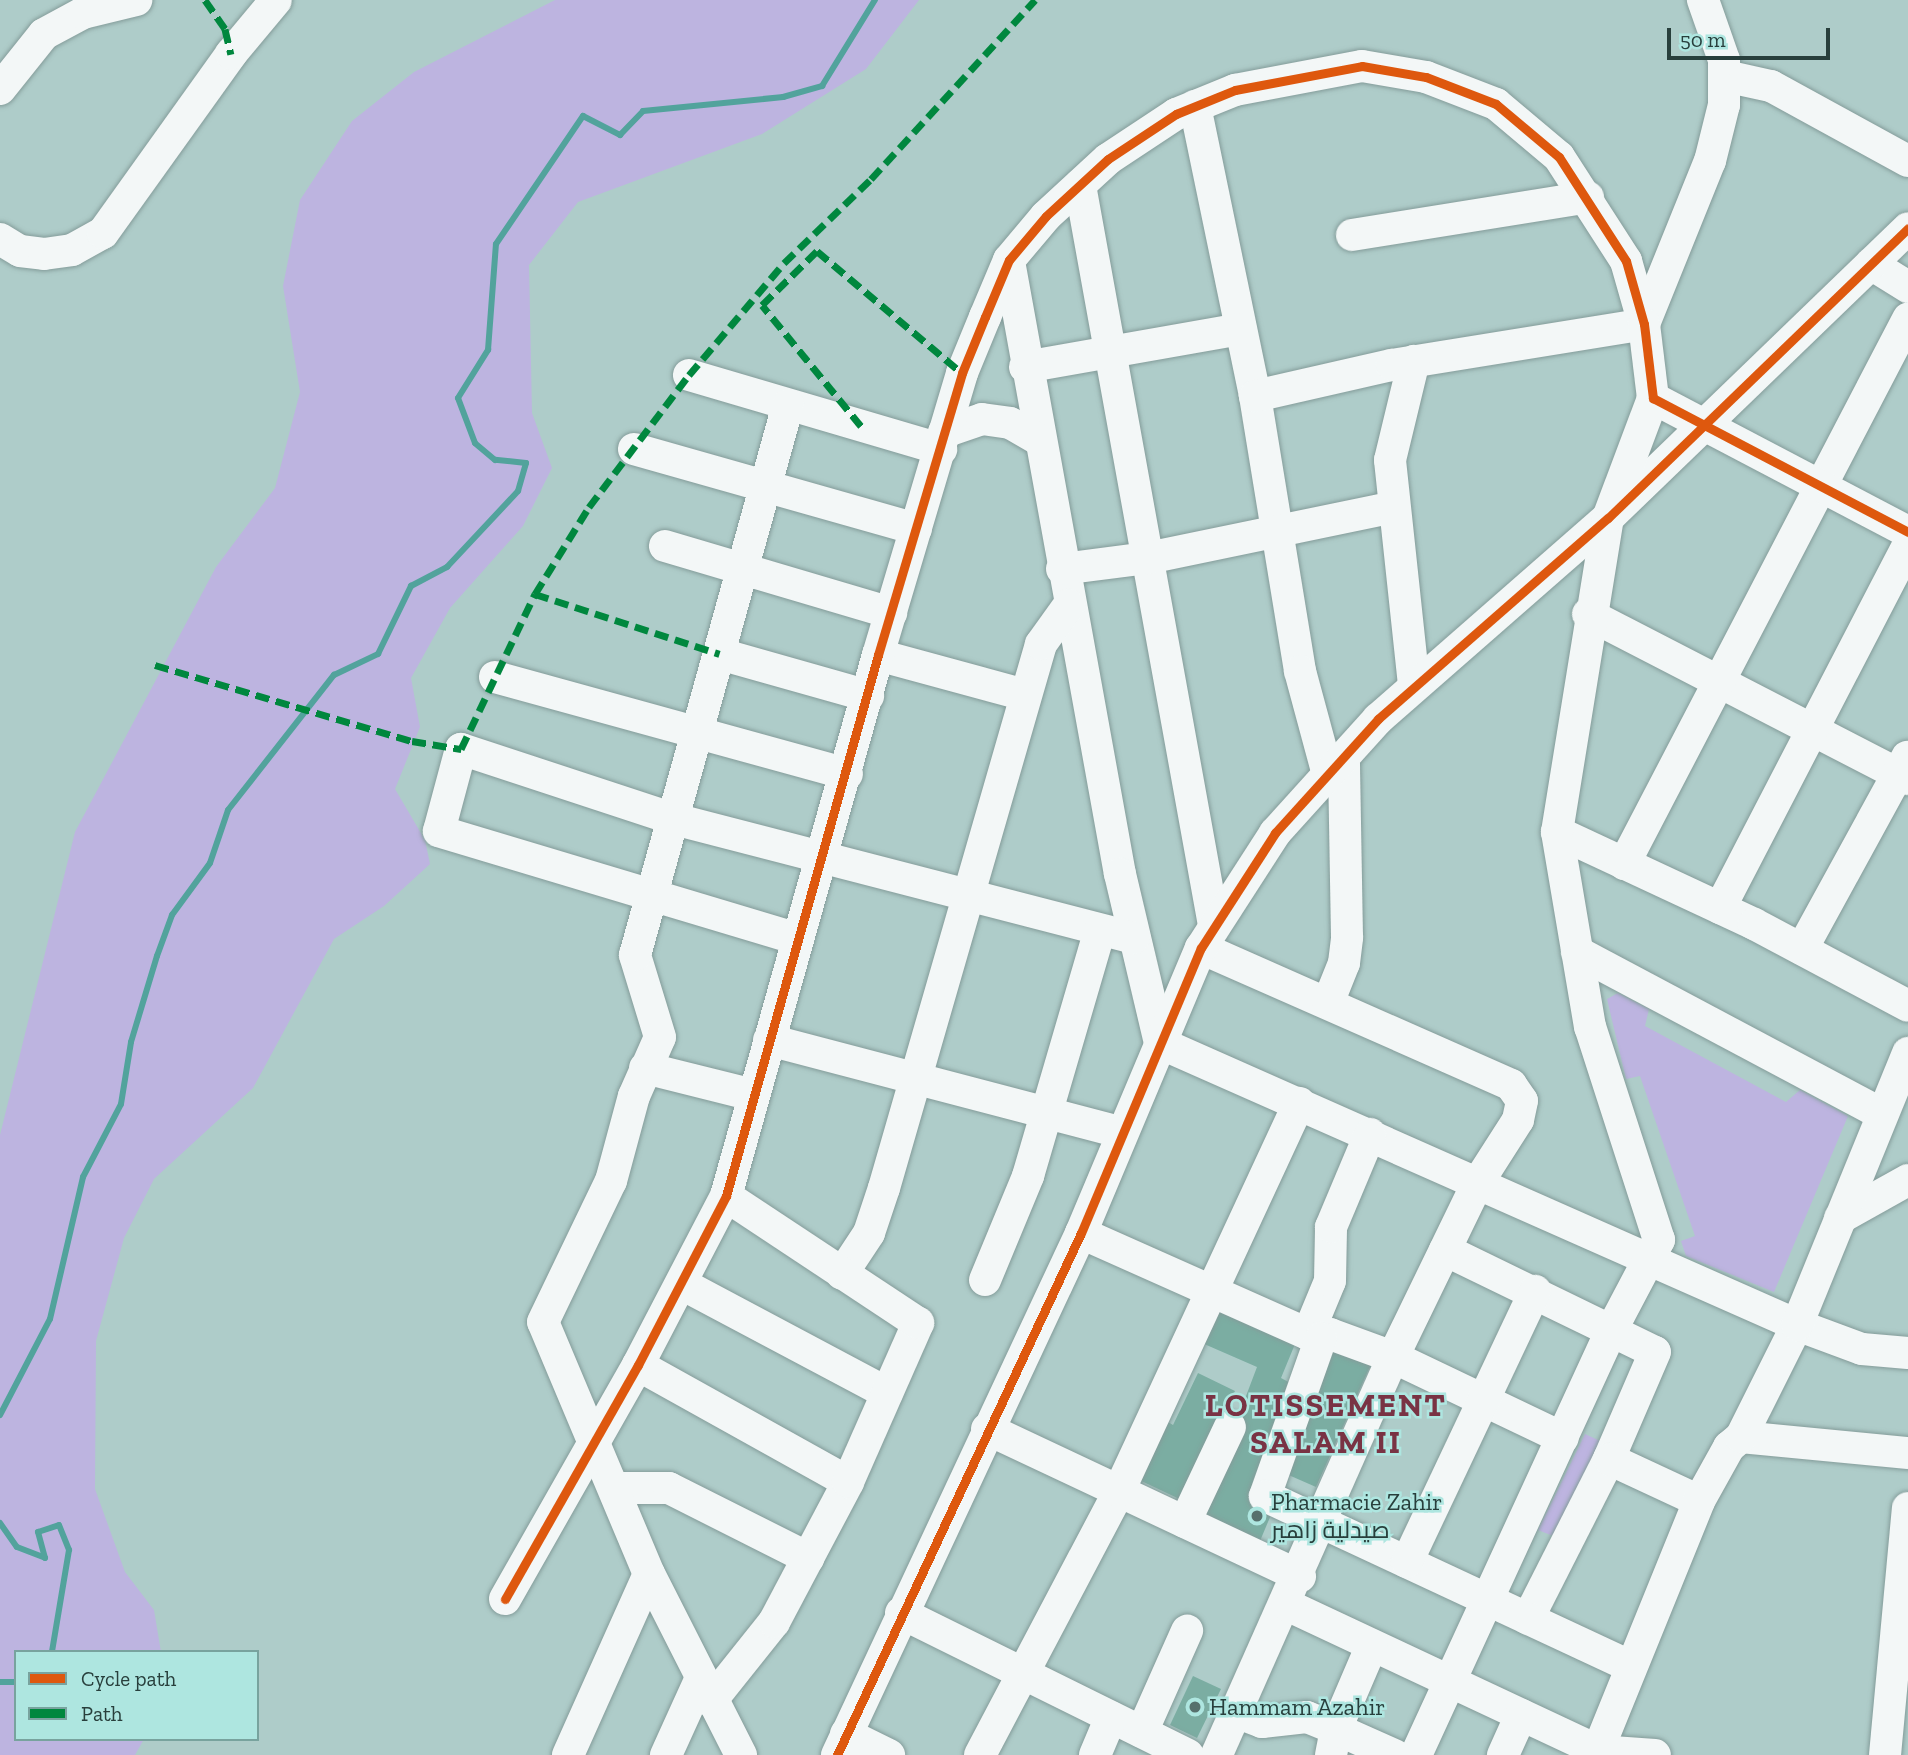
<!DOCTYPE html>
<meta charset="utf-8">
<style>
body{margin:0}
#map{position:relative;width:1908px;height:1755px;overflow:hidden;background:#aeccc9;font-family:"Zilla Slab",Cairo,serif}
div>[style]{position:absolute}
[style*='--x']{left:calc(var(--x)*1px);top:calc(var(--y)*1px);width:calc(var(--w)*1px);rotate:calc(var(--a)*1deg)}
.green>*{inset:0;background:#bdb4e0}
.stream>*{height:6px;margin:-3px;padding:0 3px;transform-origin:3px;border-radius:3px;background:#52a39c}
.building>*{inset:0;background:#7bada2}
.roads{filter:drop-shadow(0 0 2px #849c9a) drop-shadow(0 0 2px #849c9a)}
.minor>*{height:32px;margin:-16px;padding:0 16px;transform-origin:16px;border-radius:16px;background:#f3f7f7}
.quiet>*{height:7px;margin-top:-3.5px;transform-origin:0;background:repeating-linear-gradient(90deg,#00873e 0 14px,transparent 0 21px)}
.cycleway>*{height:9px;margin:-4.5px;padding:0 4.5px;transform-origin:4.5px;border-radius:4.5px;background:#de580e}
.dots>*{width:19px;height:19px;translate:-50% -50%;box-sizing:border-box;border:4px solid #aee6e0;border-radius:50%}
span{translate:-50% -50%;white-space:nowrap;text-align:center;line-height:1.15;-webkit-text-stroke:5px #aee6e0;paint-order:stroke}
.poi-label{font-size:24px;color:#283f3c}
.left{translate:0 -50%;text-align:left}
.district-label{font-size:32px;color:#793344;font-weight:700;letter-spacing:2px}
.legend{position:absolute;left:14px;top:1650px;width:245px;height:91px;box-sizing:border-box;background:#aee6e0;border:2px solid #78a39e;margin:0;padding:9px 12px;list-style:none;font-size:21px;color:#283f3c}
.legend li{display:flex;align-items:center;gap:14px;height:35px}
.legend b{width:35px;border:2px solid #78a39e}
.scale{position:absolute;left:1667px;top:28px;width:163px;height:32px;box-sizing:border-box;border:4px solid #283f3c;border-top:0;padding-left:9px;font-size:21px;line-height:24px;white-space:nowrap;color:#283f3c;-webkit-text-stroke:5px #aee6e0;paint-order:stroke}
</style>
<div id="map">
<div class="green">
<div style="clip-path:polygon(555px 0,919px 0,866px 69px,762px 134px,578px 202px,529px 265px,532px 413px,552px 468px,523px 526px,450px 608px,411px 678px,420px 727px,395px 789px,425px 840px,430px 864px,384px 906px,334px 939px,253px 1088px,154px 1179px,124px 1238px,96px 1341px,95px 1489px,125px 1572px,154px 1610px,161px 1652px,16px 1652px,16px 1739px,144px 1739px,135px 1755px,0 1755px,0 1135px,75px 832px,216px 567px,275px 488px,300px 392px,283px 286px,300px 200px,352px 121px,414px 72px)"></div>
<div style="clip-path:polygon(1618px 993px,1649px 1009px,1645px 1026px,1786px 1102px,1800px 1090px,1848px 1116px,1774px 1292px,1686px 1256px,1681px 1241px,1695px 1236px,1640px 1076px,1626px 1079px,1607px 999px)"></div>
<div style="clip-path:polygon(1585px 1434px,1611px 1446px,1568px 1542px,1538px 1530px)"></div>
</div>
<div class="stream">
<div style="--x:0;--y:1415;--w:108;--a:-62.5"></div>
<div style="--x:50;--y:1319;--w:146;--a:-76.9"></div>
<div style="--x:83;--y:1177;--w:82;--a:-62.5"></div>
<div style="--x:121;--y:1104;--w:63;--a:-80.8"></div>
<div style="--x:131;--y:1042;--w:90;--a:-73.2"></div>
<div style="--x:157;--y:956;--w:44;--a:-69.9"></div>
<div style="--x:172;--y:915;--w:64;--a:-53.8"></div>
<div style="--x:210;--y:863;--w:56;--a:-71.2"></div>
<div style="--x:228;--y:810;--w:172;--a:-51.9"></div>
<div style="--x:334;--y:675;--w:49;--a:-25.5"></div>
<div style="--x:378;--y:654;--w:76;--a:-64.1"></div>
<div style="--x:411;--y:586;--w:41;--a:-27.8"></div>
<div style="--x:447;--y:567;--w:104;--a:-46.9"></div>
<div style="--x:518;--y:491;--w:29;--a:-74"></div>
<div style="--x:526;--y:463;--w:31;--a:-174"></div>
<div style="--x:495;--y:460;--w:26;--a:-140"></div>
<div style="--x:475;--y:443;--w:48;--a:-110.7"></div>
<div style="--x:458;--y:398;--w:57;--a:-58"></div>
<div style="--x:488;--y:350;--w:106;--a:-85.7"></div>
<div style="--x:496;--y:244;--w:155;--a:-55.8"></div>
<div style="--x:583;--y:116;--w:42;--a:27.2"></div>
<div style="--x:620;--y:135;--w:33;--a:-46"></div>
<div style="--x:643;--y:111;--w:141;--a:-5.7"></div>
<div style="--x:783;--y:97;--w:41;--a:-15.8"></div>
<div style="--x:822;--y:86;--w:101;--a:-58.4"></div>
<div style="--x:0;--y:1523;--w:29;--a:55"></div>
<div style="--x:17;--y:1547;--w:30;--a:21"></div>
<div style="--x:45;--y:1558;--w:27;--a:-105"></div>
<div style="--x:38;--y:1532;--w:22;--a:-18"></div>
<div style="--x:59;--y:1525;--w:27;--a:68"></div>
<div style="--x:69;--y:1550;--w:103;--a:99.5"></div>
<div style="--x:0;--y:1682;--w:16;--a:0"></div>
</div>
<div class="building">
<div style="clip-path:polygon(1210px 1306px,1295px 1344px,1281px 1378px,1296px 1386px,1273px 1510px,1260px 1541px,1202px 1512px,1257px 1367px,1195px 1340px)"></div>
<div style="clip-path:polygon(1330px 1344px,1372px 1362px,1316px 1487px,1284px 1473px)"></div>
<div style="clip-path:polygon(1198px 1373px,1235px 1391px,1198px 1467px,1190px 1504px,1135px 1478px,1168px 1422px,1173px 1425px)"></div>
<div style="clip-path:polygon(1193px 1676px,1221px 1689px,1197px 1738px,1170px 1725px)"></div>
</div>
<div class="roads">
<div class="minor">
<div style="--x:1725;--y:76;--w:47;--a:12.3"></div>
<div style="--x:1771;--y:86;--w:156;--a:28.7"></div>
<div style="--x:0;--y:89;--w:70;--a:-51.3"></div>
<div style="--x:44;--y:34;--w:44;--a:-28.3"></div>
<div style="--x:83;--y:13;--w:55;--a:-13.8"></div>
<div style="--x:1195;--y:106;--w:296;--a:78.3"></div>
<div style="--x:1255;--y:396;--w:279;--a:80.7"></div>
<div style="--x:1300;--y:671;--w:104;--a:74.9"></div>
<div style="--x:1080;--y:185;--w:752;--a:79.74"></div>
<div style="--x:1352;--y:235;--w:239;--a:-9.1"></div>
<div style="--x:0;--y:239;--w:23;--a:31"></div>
<div style="--x:20;--y:251;--w:24;--a:7"></div>
<div style="--x:44;--y:254;--w:28;--a:-8"></div>
<div style="--x:72;--y:250;--w:35;--a:-29"></div>
<div style="--x:103;--y:233;--w:220;--a:-54.4"></div>
<div style="--x:231;--y:54;--w:70;--a:-50.2"></div>
<div style="--x:1009;--y:261;--w:623;--a:79.74"></div>
<div style="--x:1120;--y:874;--w:174;--a:76.7"></div>
<div style="--x:1160;--y:1043;--w:697;--a:23.88"></div>
<div style="--x:1797;--y:1325;--w:69;--a:20.3"></div>
<div style="--x:1862;--y:1349;--w:46;--a:5"></div>
<div style="--x:1871;--y:264;--w:44;--a:31.9"></div>
<div style="--x:1025;--y:367;--w:219;--a:-10"></div>
<div style="--x:689;--y:375;--w:263;--a:16.4"></div>
<div style="--x:1255;--y:396;--w:140;--a:-12.8"></div>
<div style="--x:1392;--y:365;--w:255;--a:-9.2"></div>
<div style="--x:1644;--y:324;--w:176;--a:-68"></div>
<div style="--x:1710;--y:161;--w:58;--a:-76"></div>
<div style="--x:1724;--y:105;--w:45;--a:-90"></div>
<div style="--x:1724;--y:60;--w:64;--a:-109.3"></div>
<div style="--x:944;--y:432;--w:40;--a:-18.9"></div>
<div style="--x:982;--y:419;--w:28;--a:8"></div>
<div style="--x:1010;--y:423;--w:32;--a:30"></div>
<div style="--x:634;--y:449;--w:293;--a:15.8"></div>
<div style="--x:665;--y:546;--w:236;--a:16.5"></div>
<div style="--x:1062;--y:569;--w:87;--a:-7.3"></div>
<div style="--x:1148;--y:558;--w:251;--a:-11.7"></div>
<div style="--x:1588;--y:614;--w:360;--a:27.3"></div>
<div style="--x:720;--y:654;--w:154;--a:15.8"></div>
<div style="--x:878;--y:655;--w:152;--a:15.2"></div>
<div style="--x:495;--y:677;--w:365;--a:15.4"></div>
<div style="--x:1414;--y:685;--w:226;--a:-96.1"></div>
<div style="--x:1390;--y:460;--w:102;--a:-76.4"></div>
<div style="--x:1557;--y:832;--w:217;--a:25"></div>
<div style="--x:1754;--y:924;--w:174;--a:28"></div>
<div style="--x:1624;--y:864;--w:615;--a:-62.48"></div>
<div style="--x:1720;--y:908;--w:408;--a:-62.6"></div>
<div style="--x:798;--y:939;--w:375;--a:-163.3"></div>
<div style="--x:439;--y:831;--w:85;--a:-75"></div>
<div style="--x:461;--y:749;--w:224;--a:18.2"></div>
<div style="--x:674;--y:819;--w:475;--a:14.5"></div>
<div style="--x:1201;--y:948;--w:339;--a:23.8"></div>
<div style="--x:1511;--y:1085;--w:19;--a:55"></div>
<div style="--x:1522;--y:1101;--w:19;--a:102"></div>
<div style="--x:1518;--y:1120;--w:76;--a:122.6"></div>
<div style="--x:1477;--y:1184;--w:192;--a:115.9"></div>
<div style="--x:1393;--y:1357;--w:435;--a:113.9"></div>
<div style="--x:1802;--y:949;--w:219;--a:-61.3"></div>
<div style="--x:1577;--y:952;--w:345;--a:28"></div>
<div style="--x:1328;--y:1003;--w:43;--a:-68.2"></div>
<div style="--x:1344;--y:963;--w:26;--a:-83"></div>
<div style="--x:1347;--y:937;--w:179;--a:-91"></div>
<div style="--x:769;--y:1040;--w:363;--a:14.7"></div>
<div style="--x:645;--y:1068;--w:111;--a:14"></div>
<div style="--x:1840;--y:1218;--w:78;--a:-29.2"></div>
<div style="--x:1081;--y:1233;--w:248;--a:24"></div>
<div style="--x:1308;--y:1334;--w:14;--a:17"></div>
<div style="--x:1321;--y:1338;--w:10;--a:-24"></div>
<div style="--x:1330;--y:1334;--w:67;--a:20.1"></div>
<div style="--x:1393;--y:1357;--w:188;--a:25.5"></div>
<div style="--x:1445;--y:1250;--w:233;--a:25.9"></div>
<div style="--x:1655;--y:1352;--w:116;--a:113.3"></div>
<div style="--x:1609;--y:1459;--w:179;--a:116.9"></div>
<div style="--x:842;--y:1274;--w:49;--a:-56.6"></div>
<div style="--x:869;--y:1233;--w:47;--a:-71.6"></div>
<div style="--x:884;--y:1188;--w:566;--a:-73.9"></div>
<div style="--x:1041;--y:644;--w:48;--a:-54.3"></div>
<div style="--x:985;--y:1280;--w:113;--a:-67.5"></div>
<div style="--x:1028;--y:1176;--w:256;--a:-73.7"></div>
<div style="--x:682;--y:1284;--w:232;--a:28"></div>
<div style="--x:1308;--y:1334;--w:57;--a:-67.5"></div>
<div style="--x:1330;--y:1281;--w:54;--a:-88.9"></div>
<div style="--x:1331;--y:1227;--w:101;--a:-67.2"></div>
<div style="--x:1321;--y:1338;--w:168;--a:109.5"></div>
<div style="--x:1265;--y:1496;--w:403;--a:25"></div>
<div style="--x:638;--y:1365;--w:240;--a:29.1"></div>
<div style="--x:987;--y:1429;--w:346;--a:25.2"></div>
<div style="--x:1741;--y:1437;--w:168;--a:5.5"></div>
<div style="--x:1609;--y:1459;--w:99;--a:25"></div>
<div style="--x:615;--y:1488;--w:54;--a:0"></div>
<div style="--x:669;--y:1488;--w:156;--a:26.7"></div>
<div style="--x:1185;--y:1522;--w:105;--a:-64.7"></div>
<div style="--x:1407;--y:1562;--w:300;--a:-64.7"></div>
<div style="--x:505;--y:1599;--w:269;--a:-60.4"></div>
<div style="--x:638;--y:1365;--w:191;--a:-62.5"></div>
<div style="--x:726;--y:1196;--w:562;--a:-74.31"></div>
<div style="--x:878;--y:655;--w:294;--a:-73.4"></div>
<div style="--x:962;--y:373;--w:61;--a:-67.7"></div>
<div style="--x:985;--y:317;--w:62;--a:-67.2"></div>
<div style="--x:1009;--y:260;--w:57;--a:-49.9"></div>
<div style="--x:1046;--y:216;--w:84;--a:-42.6"></div>
<div style="--x:1108;--y:159;--w:82;--a:-33.5"></div>
<div style="--x:1176;--y:114;--w:64;--a:-22.1"></div>
<div style="--x:1235;--y:90;--w:129;--a:-10.7"></div>
<div style="--x:1362;--y:66;--w:65;--a:9.8"></div>
<div style="--x:1426;--y:77;--w:75;--a:21.1"></div>
<div style="--x:1496;--y:104;--w:82;--a:40.1"></div>
<div style="--x:1559;--y:157;--w:124;--a:57.2"></div>
<div style="--x:1626;--y:261;--w:66;--a:74.1"></div>
<div style="--x:1644;--y:324;--w:75;--a:83.1"></div>
<div style="--x:1653;--y:398;--w:288;--a:27.7"></div>
<div style="--x:1287;--y:1605;--w:344;--a:25.1"></div>
<div style="--x:1598;--y:1751;--w:57;--a:4"></div>
<div style="--x:901;--y:1613;--w:320;--a:26.3"></div>
<div style="--x:711;--y:1701;--w:101;--a:-51.4"></div>
<div style="--x:774;--y:1622;--w:158;--a:-62.1"></div>
<div style="--x:848;--y:1482;--w:174;--a:-66.2"></div>
<div style="--x:918;--y:1323;--w:230;--a:-146.5"></div>
<div style="--x:1236;--y:1712;--w:28;--a:21"></div>
<div style="--x:1262;--y:1722;--w:45;--a:-6.3"></div>
<div style="--x:1307;--y:1717;--w:31;--a:22"></div>
<div style="--x:1336;--y:1729;--w:91;--a:-66.8"></div>
<div style="--x:1142;--y:1732;--w:111;--a:-66"></div>
<div style="--x:846;--y:1734;--w:48;--a:26"></div>
<div style="--x:568;--y:1755;--w:198;--a:-65.9"></div>
<div style="--x:666;--y:1755;--w:82;--a:-65.6"></div>
<div style="--x:741;--y:1755;--w:203;--a:-116.9"></div>
<div style="--x:649;--y:1574;--w:273;--a:-112.8"></div>
<div style="--x:543;--y:1322;--w:157;--a:-64.3"></div>
<div style="--x:611;--y:1181;--w:88;--a:-74.9"></div>
<div style="--x:634;--y:1096;--w:64;--a:-66.2"></div>
<div style="--x:660;--y:1037;--w:86;--a:-107"></div>
<div style="--x:635;--y:955;--w:571;--a:-74.45"></div>
<div style="--x:837;--y:1755;--w:576;--a:-64.95"></div>
<div style="--x:1081;--y:1233;--w:309;--a:-67.2"></div>
<div style="--x:1201;--y:948;--w:137;--a:-57.2"></div>
<div style="--x:1275;--y:833;--w:154;--a:-47.9"></div>
<div style="--x:1378;--y:719;--w:305;--a:-41.2"></div>
<div style="--x:1608;--y:518;--w:417;--a:-44"></div>
<div style="--x:980;--y:1755;--w:298;--a:-62.2"></div>
<div style="--x:1119;--y:1491;--w:428;--a:-65.1"></div>
<div style="--x:1095;--y:1755;--w:41;--a:-67.2"></div>
<div style="--x:1331;--y:1755;--w:26;--a:-79"></div>
<div style="--x:1336;--y:1729;--w:64;--a:24.1"></div>
<div style="--x:1416;--y:1755;--w:469;--a:-65.3"></div>
<div style="--x:1612;--y:1329;--w:101;--a:-62.2"></div>
<div style="--x:1659;--y:1240;--w:224;--a:-107.9"></div>
<div style="--x:1590;--y:1027;--w:198;--a:-99.6"></div>
<div style="--x:1557;--y:832;--w:318;--a:-80.8"></div>
<div style="--x:1608;--y:518;--w:128;--a:-69.4"></div>
<div style="--x:1503;--y:1755;--w:44;--a:-65.8"></div>
<div style="--x:1596;--y:1755;--w:274;--a:-67.9"></div>
<div style="--x:1699;--y:1501;--w:62;--a:-60.9"></div>
<div style="--x:1729;--y:1447;--w:16;--a:-40"></div>
<div style="--x:1741;--y:1437;--w:125;--a:-63.4"></div>
<div style="--x:1797;--y:1325;--w:294;--a:-67.8"></div>
<div style="--x:1885;--y:1755;--w:248;--a:-84.7"></div>
</div>
</div>
<div class="quiet">
<div style="--x:205;--y:0;--w:35;--a:55"></div>
<div style="--x:225;--y:29;--w:26;--a:77"></div>
<div style="--x:861;--y:426;--w:156;--a:-129.3"></div>
<div style="--x:762;--y:305;--w:77;--a:-44.5"></div>
<div style="--x:817;--y:251;--w:189;--a:40.1"></div>
<div style="--x:535;--y:594;--w:194;--a:18"></div>
<div style="--x:155;--y:665;--w:268;--a:16.5"></div>
<div style="--x:412;--y:741;--w:50;--a:9.3"></div>
<div style="--x:461;--y:749;--w:172;--a:-64.5"></div>
<div style="--x:535;--y:594;--w:102;--a:-58.2"></div>
<div style="--x:589;--y:507;--w:166;--a:-52.9"></div>
<div style="--x:689;--y:375;--w:147;--a:-49.7"></div>
<div style="--x:784;--y:263;--w:121;--a:-44"></div>
<div style="--x:871;--y:179;--w:243;--a:-47.5"></div>
</div>
<div class="cycleway">
<div style="--x:505;--y:1599;--w:269;--a:-60.4"></div>
<div style="--x:638;--y:1365;--w:191;--a:-62.5"></div>
<div style="--x:726;--y:1196;--w:562;--a:-74.31"></div>
<div style="--x:878;--y:655;--w:294;--a:-73.4"></div>
<div style="--x:962;--y:373;--w:61;--a:-67.7"></div>
<div style="--x:985;--y:317;--w:62;--a:-67.2"></div>
<div style="--x:1009;--y:260;--w:57;--a:-49.9"></div>
<div style="--x:1046;--y:216;--w:84;--a:-42.6"></div>
<div style="--x:1108;--y:159;--w:82;--a:-33.5"></div>
<div style="--x:1176;--y:114;--w:64;--a:-22.1"></div>
<div style="--x:1235;--y:90;--w:129;--a:-10.7"></div>
<div style="--x:1362;--y:66;--w:65;--a:9.8"></div>
<div style="--x:1426;--y:77;--w:75;--a:21.1"></div>
<div style="--x:1496;--y:104;--w:82;--a:40.1"></div>
<div style="--x:1559;--y:157;--w:124;--a:57.2"></div>
<div style="--x:1626;--y:261;--w:66;--a:74.1"></div>
<div style="--x:1644;--y:324;--w:75;--a:83.1"></div>
<div style="--x:1653;--y:398;--w:288;--a:27.7"></div>
<div style="--x:837;--y:1755;--w:576;--a:-64.95"></div>
<div style="--x:1081;--y:1233;--w:309;--a:-67.2"></div>
<div style="--x:1201;--y:948;--w:137;--a:-57.2"></div>
<div style="--x:1275;--y:833;--w:154;--a:-47.9"></div>
<div style="--x:1378;--y:719;--w:305;--a:-41.2"></div>
<div style="--x:1608;--y:518;--w:417;--a:-44"></div>
</div>
<div class="dots">
<div style="left:1257px;top:1516px;background:#57706d"></div>
<div style="left:1195px;top:1707px;background:#57706d"></div>
</div>
<div class="poi-label">
<span class="left" style="left:1271px;top:1516px">Pharmacie Zahir<br>صيدلية زاهير</span>
<span class="left" style="left:1209px;top:1707px">Hammam Azahir</span>
</div>
<div class="district-label">
<span style="left:1326px;top:1424px">LOTISSEMENT<br>SALAM II</span>
</div>
<ul class="legend">
<li><b style="height:9px;background:#de580e"></b>Cycle path</li>
<li><b style="height:9px;background:#00873e"></b>Path</li>
</ul>
<div class="scale">50 m</div>
</div>
